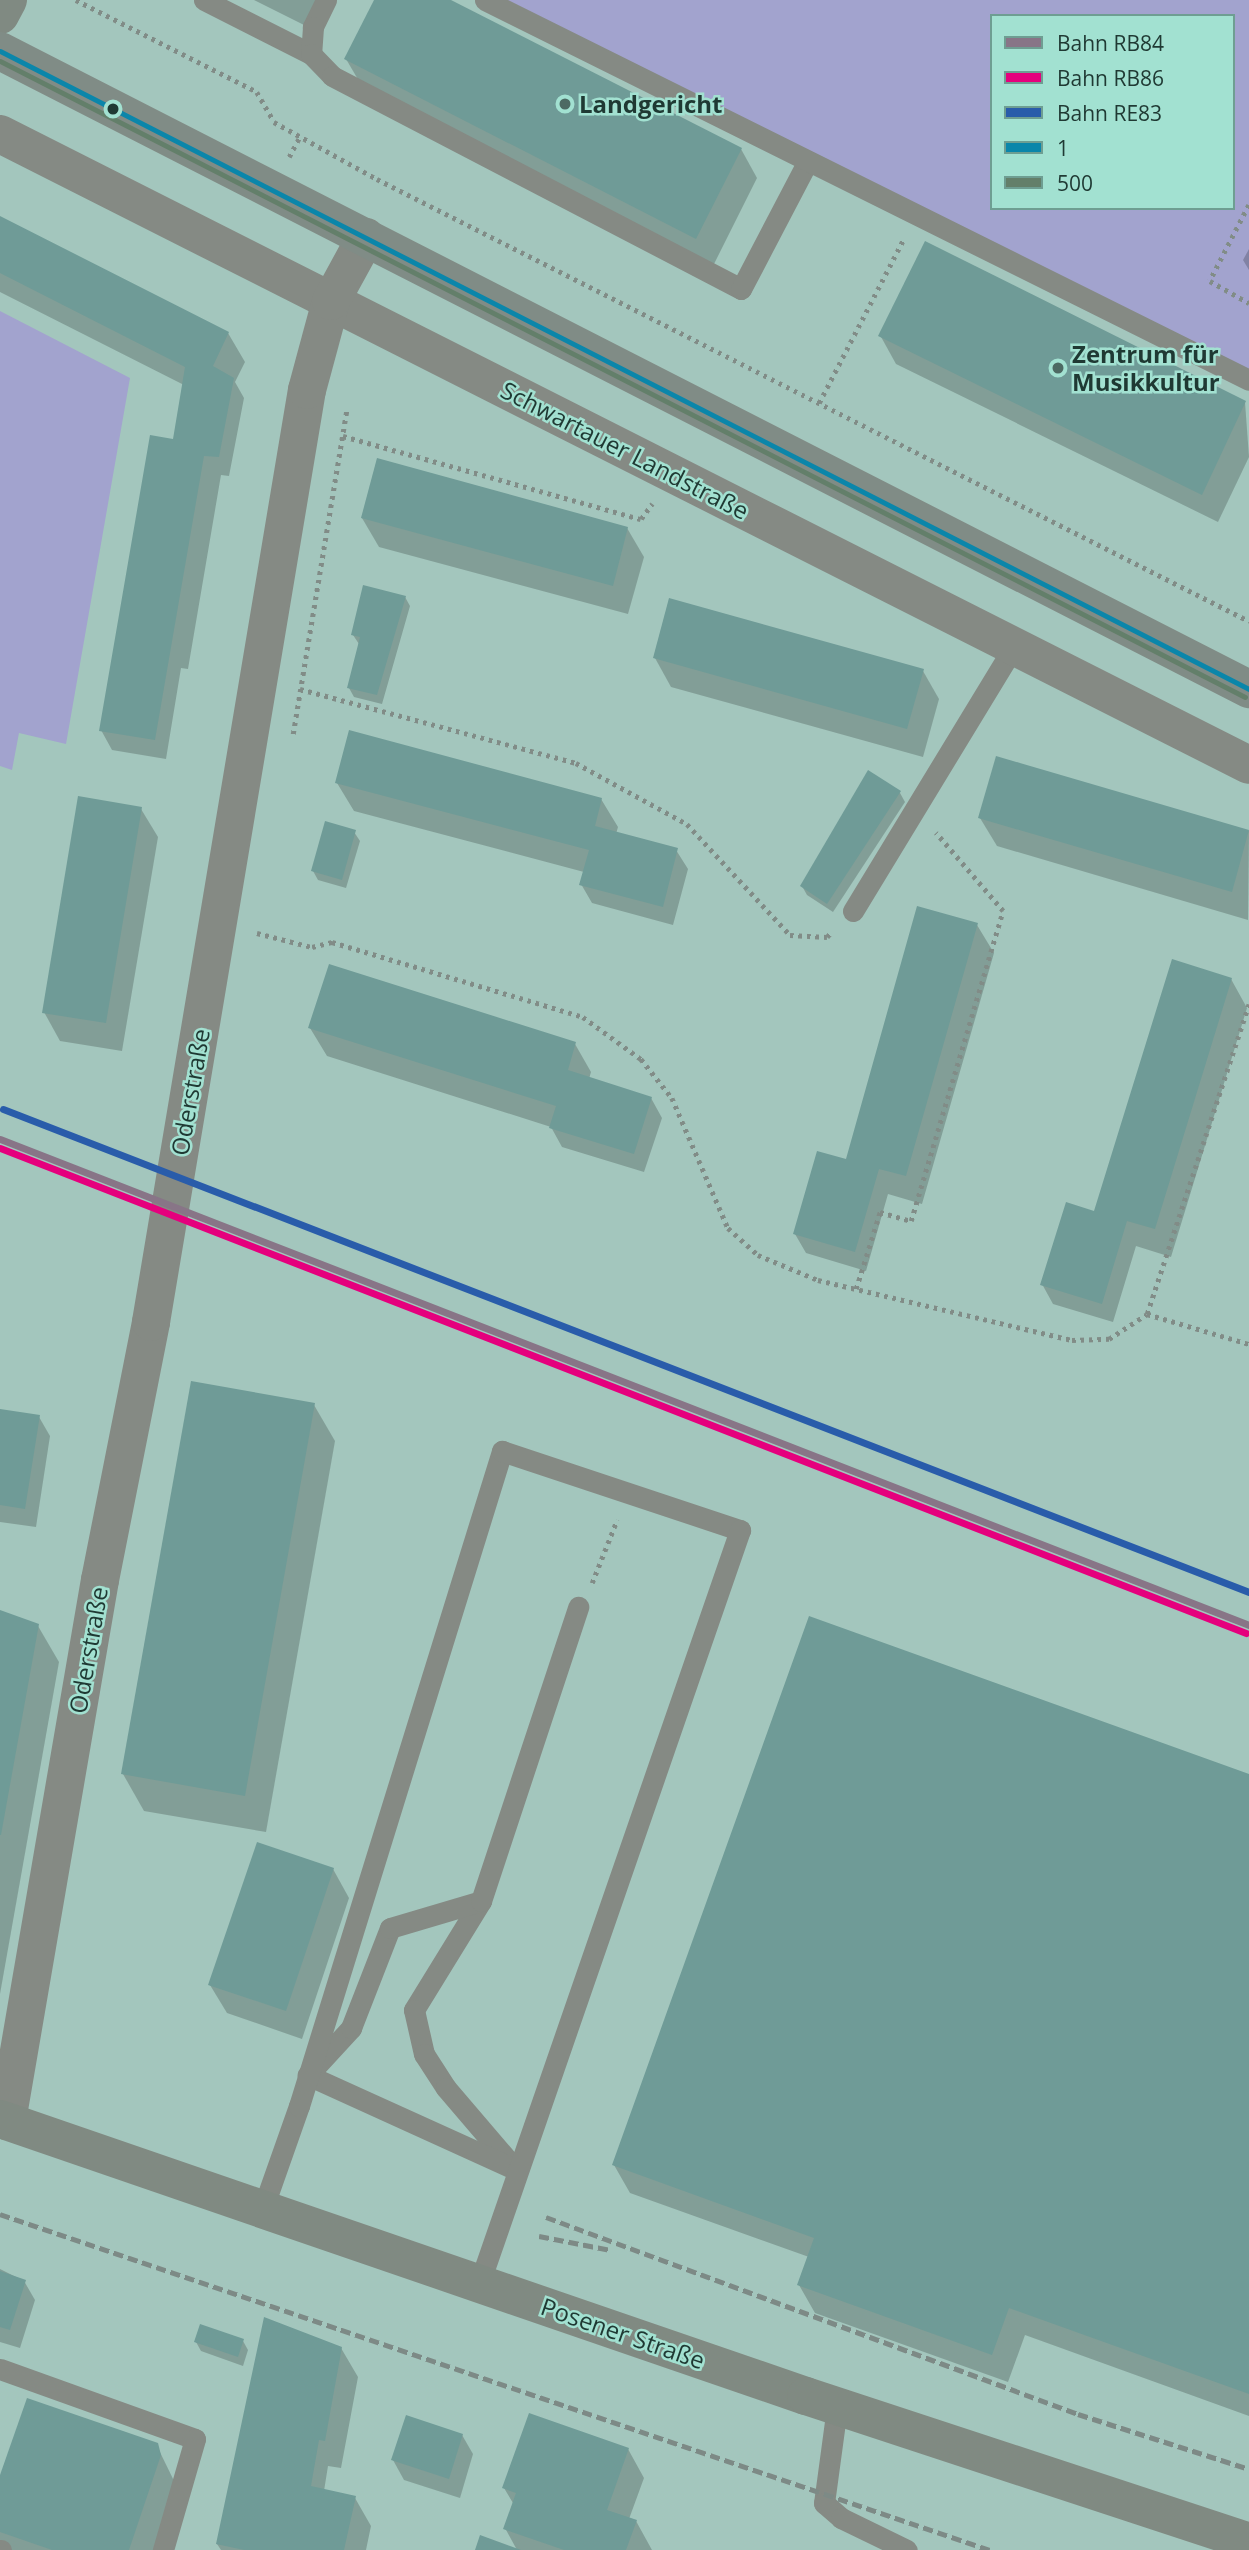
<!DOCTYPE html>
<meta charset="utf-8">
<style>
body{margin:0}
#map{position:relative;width:1249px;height:2550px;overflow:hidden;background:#a3c6bd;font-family:"Open Sans",sans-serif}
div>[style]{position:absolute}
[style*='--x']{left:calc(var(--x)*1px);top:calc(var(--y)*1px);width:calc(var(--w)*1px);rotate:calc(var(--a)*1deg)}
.green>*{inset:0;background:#a2a3ce}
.shadow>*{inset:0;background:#0003}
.building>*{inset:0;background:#6f9b97}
.path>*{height:4.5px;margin-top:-2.25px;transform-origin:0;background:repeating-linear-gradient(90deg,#818c87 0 3.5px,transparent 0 8.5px)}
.lane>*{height:21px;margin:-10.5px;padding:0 10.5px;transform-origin:10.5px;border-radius:10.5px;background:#858a84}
.street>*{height:38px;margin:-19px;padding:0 19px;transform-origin:19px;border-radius:19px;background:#858a84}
.secondary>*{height:38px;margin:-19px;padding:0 19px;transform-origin:19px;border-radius:19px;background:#808a82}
.primary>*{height:38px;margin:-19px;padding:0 19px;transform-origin:19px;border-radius:19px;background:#808c86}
.rail>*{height:5px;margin-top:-2.5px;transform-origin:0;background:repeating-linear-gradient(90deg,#7d8a86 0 10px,transparent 0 15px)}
.bus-1>*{height:5px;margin:-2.5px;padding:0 2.5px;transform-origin:2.5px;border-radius:2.5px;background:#0b86aa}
.bus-2>*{height:5px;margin:-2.5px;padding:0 2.5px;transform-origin:2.5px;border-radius:2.5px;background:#637f6a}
.rail-1>*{height:7px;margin:-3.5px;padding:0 3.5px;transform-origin:3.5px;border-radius:3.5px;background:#887587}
.rail-2>*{height:7px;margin:-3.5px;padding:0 3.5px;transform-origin:3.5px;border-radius:3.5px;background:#e5007d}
.rail-3>*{height:7px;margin:-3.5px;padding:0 3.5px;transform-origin:3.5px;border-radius:3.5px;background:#295caa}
.dots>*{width:19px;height:19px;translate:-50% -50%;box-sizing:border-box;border:4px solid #a2e1d1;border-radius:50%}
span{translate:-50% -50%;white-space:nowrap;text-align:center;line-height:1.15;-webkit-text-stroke:5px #a2e1d1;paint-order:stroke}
.poi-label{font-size:24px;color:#1f3933;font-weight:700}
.left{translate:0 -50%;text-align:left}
.street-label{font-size:24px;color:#1f3933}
.legend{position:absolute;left:990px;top:14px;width:245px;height:196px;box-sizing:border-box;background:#a2e1d1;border:2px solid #6e9e92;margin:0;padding:9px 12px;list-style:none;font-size:21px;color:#1f3933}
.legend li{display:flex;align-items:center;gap:14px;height:35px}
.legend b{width:35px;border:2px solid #6e9e92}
</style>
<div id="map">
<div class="green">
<div style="clip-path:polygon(evenodd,485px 0,1249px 0,1249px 378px,485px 0,992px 16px,1233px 16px,1233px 208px,992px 208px,992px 16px)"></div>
<div style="clip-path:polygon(0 311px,130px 378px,66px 744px,19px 733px,12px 770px,0 766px)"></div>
</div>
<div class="shadow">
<div style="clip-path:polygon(254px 0,329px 0,314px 30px)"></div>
<div style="clip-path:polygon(376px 0,447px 0,741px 149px,757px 178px,713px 266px,363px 88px,346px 59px)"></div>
<div style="clip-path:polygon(0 218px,228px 333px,245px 362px,235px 382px,244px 398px,229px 476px,221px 475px,188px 669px,181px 668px,166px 759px,112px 750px,101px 730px,175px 441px,184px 385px,0 292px)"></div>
<div style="clip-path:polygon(1249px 249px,1249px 270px,1243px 260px)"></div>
<div style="clip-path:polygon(880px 335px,1245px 402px,1249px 457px,1218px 522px,896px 364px)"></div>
<div style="clip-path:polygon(362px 518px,627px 528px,644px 557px,628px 614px,379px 547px)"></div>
<div style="clip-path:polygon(405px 597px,410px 606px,382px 704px,354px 697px,349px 688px,359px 644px,353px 635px)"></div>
<div style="clip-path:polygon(655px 658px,923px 671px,939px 699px,923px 757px,671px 687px)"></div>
<div style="clip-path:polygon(869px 772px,900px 793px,905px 802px,833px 912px,807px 895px,802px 886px)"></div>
<div style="clip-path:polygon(337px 783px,601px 799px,618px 827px,616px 834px,676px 850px,688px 869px,673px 925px,592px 903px,581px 884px,584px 872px,354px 811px)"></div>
<div style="clip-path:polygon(141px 809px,158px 837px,122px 1051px,60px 1041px,44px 1012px)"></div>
<div style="clip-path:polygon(980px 818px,1249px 831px,1248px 920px,997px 846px)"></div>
<div style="clip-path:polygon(354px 832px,360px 841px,346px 888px,318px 880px,313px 871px)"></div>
<div style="clip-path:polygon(977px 925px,994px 953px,922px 1204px,888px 1194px,866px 1271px,806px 1253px,795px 1234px,849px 1162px)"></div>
<div style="clip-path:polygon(1231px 979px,1247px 1008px,1171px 1257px,1136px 1246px,1113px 1322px,1053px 1304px,1042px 1284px,1095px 1213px)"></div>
<div style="clip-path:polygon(310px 1028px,575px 1044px,591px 1072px,589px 1079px,651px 1098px,662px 1118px,644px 1172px,562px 1147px,551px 1127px,327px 1056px)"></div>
<div style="clip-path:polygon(314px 1405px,335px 1441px,266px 1832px,144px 1811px,123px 1774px)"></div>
<div style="clip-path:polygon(0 1410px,39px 1417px,50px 1436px,36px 1527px,0 1522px)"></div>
<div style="clip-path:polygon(0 1612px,38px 1626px,59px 1662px,0 1994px)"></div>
<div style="clip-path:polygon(1249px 1776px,1249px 2416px,1025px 2335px,1008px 2382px,815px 2313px,799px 2285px,809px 2257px,630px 2193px,614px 2165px)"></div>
<div style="clip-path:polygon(333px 1869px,349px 1898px,302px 2039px,227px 2013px,210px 1985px)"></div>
<div style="clip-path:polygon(0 2269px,24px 2281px,35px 2300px,20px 2348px,0 2342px)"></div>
<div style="clip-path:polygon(243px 2341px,248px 2350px,243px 2366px,201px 2351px,196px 2342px)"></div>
<div style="clip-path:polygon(341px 2348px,358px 2377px,341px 2468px,328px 2466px,324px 2491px,355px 2498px,371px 2526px,366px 2550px,221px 2550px,217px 2544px)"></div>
<div style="clip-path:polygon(462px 2435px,473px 2454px,460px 2498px,404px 2480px,393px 2460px)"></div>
<div style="clip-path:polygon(156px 2444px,176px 2485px,154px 2550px,0 2550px,0 2480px)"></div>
<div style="clip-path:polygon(628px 2449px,644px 2478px,629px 2519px,636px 2521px,652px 2550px,517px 2550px,505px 2528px,513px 2503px,504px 2488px)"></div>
</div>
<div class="building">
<div style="clip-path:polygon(374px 0,451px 0,742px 148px,696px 239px,344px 59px)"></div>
<div style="clip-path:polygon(0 216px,229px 332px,213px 366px,234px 378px,219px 457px,204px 456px,155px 740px,99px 731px,150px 435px,173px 439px,185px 367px,0 273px)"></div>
<div style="clip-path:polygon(925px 241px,1246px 401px,1202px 495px,878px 336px)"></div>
<div style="clip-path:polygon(377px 458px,628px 527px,613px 586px,361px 518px)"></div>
<div style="clip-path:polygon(363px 585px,406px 596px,377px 695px,347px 688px,360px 637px,351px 635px)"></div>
<div style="clip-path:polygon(669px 598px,924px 669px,907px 729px,653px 658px)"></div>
<div style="clip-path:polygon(349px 730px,602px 798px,595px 826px,678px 848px,663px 907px,579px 885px,589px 850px,335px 783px)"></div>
<div style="clip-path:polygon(996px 756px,1249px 830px,1232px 892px,978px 818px)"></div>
<div style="clip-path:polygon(868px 770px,901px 791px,827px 904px,800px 886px)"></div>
<div style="clip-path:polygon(78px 796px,142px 807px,106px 1023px,42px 1013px)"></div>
<div style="clip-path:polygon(325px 821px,356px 830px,342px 880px,311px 871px)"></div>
<div style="clip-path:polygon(917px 906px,978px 923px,906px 1176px,879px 1169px,855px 1252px,793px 1234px,817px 1151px,846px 1159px)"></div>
<div style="clip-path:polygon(1172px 959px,1232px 978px,1155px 1229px,1127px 1221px,1102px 1304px,1040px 1285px,1066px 1202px,1094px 1211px)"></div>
<div style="clip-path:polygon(329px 964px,576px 1042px,568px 1070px,652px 1097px,634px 1154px,549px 1128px,556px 1106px,308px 1028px)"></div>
<div style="clip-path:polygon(191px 1381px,315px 1403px,245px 1796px,121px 1774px)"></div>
<div style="clip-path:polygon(0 1409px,40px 1415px,25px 1509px,0 1505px)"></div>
<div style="clip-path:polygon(0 1610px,39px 1624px,1px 1835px,0 1835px)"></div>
<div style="clip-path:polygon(809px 1616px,1249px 1774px,1249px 2394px,1009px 2308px,992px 2355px,797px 2285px,814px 2238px,612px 2165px)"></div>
<div style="clip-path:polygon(257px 1842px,334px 1868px,286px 2011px,208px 1985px)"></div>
<div style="clip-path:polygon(0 2271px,26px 2280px,10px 2330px,0 2327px)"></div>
<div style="clip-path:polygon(264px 2317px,342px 2347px,325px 2441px,319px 2440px,311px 2486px,356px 2496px,344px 2550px,244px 2550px,216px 2544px)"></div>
<div style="clip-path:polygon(200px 2324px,244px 2339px,238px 2357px,194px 2342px)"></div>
<div style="clip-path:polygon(27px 2398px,158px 2443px,161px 2455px,129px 2550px,52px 2550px,0 2532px,0 2475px)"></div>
<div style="clip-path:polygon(529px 2413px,629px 2448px,607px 2510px,637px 2520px,626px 2550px,564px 2550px,503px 2529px,516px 2493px,502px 2488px)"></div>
<div style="clip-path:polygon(406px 2415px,463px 2434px,449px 2479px,391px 2460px)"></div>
<div style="clip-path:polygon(480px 2535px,521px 2550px,475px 2550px)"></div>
</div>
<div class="path">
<div style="--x:76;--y:0;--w:203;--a:26.9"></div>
<div style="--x:257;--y:92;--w:34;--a:60"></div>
<div style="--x:274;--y:122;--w:118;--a:29"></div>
<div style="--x:377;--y:179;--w:978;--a:26.88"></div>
<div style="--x:289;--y:157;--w:24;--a:-62"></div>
<div style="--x:1249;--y:205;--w:85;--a:117.2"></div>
<div style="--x:1210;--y:281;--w:45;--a:29.4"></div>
<div style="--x:819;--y:403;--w:183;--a:-62.7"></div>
<div style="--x:343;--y:436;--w:309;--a:15.6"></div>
<div style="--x:641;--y:519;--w:19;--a:-54"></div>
<div style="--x:300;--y:689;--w:286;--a:15"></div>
<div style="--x:576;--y:763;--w:127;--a:28.8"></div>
<div style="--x:687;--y:824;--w:151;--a:47.1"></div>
<div style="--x:790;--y:935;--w:37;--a:3"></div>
<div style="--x:827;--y:937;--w:8;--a:-50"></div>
<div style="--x:293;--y:734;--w:330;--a:-80.6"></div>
<div style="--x:257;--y:933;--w:57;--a:14.3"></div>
<div style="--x:312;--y:947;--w:21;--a:-14"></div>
<div style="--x:332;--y:942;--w:262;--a:16.6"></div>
<div style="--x:583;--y:1017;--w:72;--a:35.9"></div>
<div style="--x:641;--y:1059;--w:50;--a:51.5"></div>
<div style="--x:672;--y:1098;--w:142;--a:66.7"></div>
<div style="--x:728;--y:1228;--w:40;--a:42"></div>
<div style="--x:758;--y:1255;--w:65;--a:22.6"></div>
<div style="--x:818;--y:1280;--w:261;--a:13.3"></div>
<div style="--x:1072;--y:1340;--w:37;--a:-2"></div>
<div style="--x:1109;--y:1339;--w:45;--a:-33.3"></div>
<div style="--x:1147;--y:1314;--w:326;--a:-71.8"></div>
<div style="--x:856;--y:1289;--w:81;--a:-72.7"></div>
<div style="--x:880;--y:1212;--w:32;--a:16"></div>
<div style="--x:911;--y:1221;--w:323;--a:-73.5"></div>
<div style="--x:1003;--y:911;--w:103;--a:-130.7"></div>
<div style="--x:1147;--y:1314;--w:106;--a:16.4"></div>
<div style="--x:592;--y:1583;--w:68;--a:-68.4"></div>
</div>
<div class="lane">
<div style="--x:204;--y:0;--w:120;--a:26.8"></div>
<div style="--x:326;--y:0;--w:30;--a:116"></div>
<div style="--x:313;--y:27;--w:27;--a:94"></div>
<div style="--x:311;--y:54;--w:30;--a:46"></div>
<div style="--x:332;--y:76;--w:461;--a:27.5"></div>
<div style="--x:741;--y:289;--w:144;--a:-62.4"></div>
<div style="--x:485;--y:0;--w:853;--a:26.44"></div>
<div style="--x:853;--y:911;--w:310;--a:-58.7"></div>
<div style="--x:481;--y:1901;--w:128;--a:121.6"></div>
<div style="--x:414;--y:2010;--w:45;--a:77.2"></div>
<div style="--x:424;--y:2054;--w:40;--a:57.1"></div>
<div style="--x:446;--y:2088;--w:100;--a:49.5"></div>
<div style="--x:517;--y:2170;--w:230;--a:-155.6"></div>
<div style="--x:308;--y:2075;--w:64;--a:-47.5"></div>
<div style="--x:351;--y:2028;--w:107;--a:-68.7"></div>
<div style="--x:390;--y:1928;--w:95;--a:-16.5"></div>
<div style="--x:481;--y:1901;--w:310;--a:-71.7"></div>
<div style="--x:263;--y:2208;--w:108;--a:-70.6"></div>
<div style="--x:299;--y:2106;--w:686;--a:-72.78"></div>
<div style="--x:502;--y:1451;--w:251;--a:18.4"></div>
<div style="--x:740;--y:1530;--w:798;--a:109.09"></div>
<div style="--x:0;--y:2369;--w:207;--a:19.7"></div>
<div style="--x:195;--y:2439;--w:116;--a:106.1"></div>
<div style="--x:837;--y:2407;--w:97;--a:97.7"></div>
<div style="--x:824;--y:2503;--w:23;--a:41"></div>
<div style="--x:841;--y:2518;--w:73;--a:25.9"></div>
<div style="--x:0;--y:2550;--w:1;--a:0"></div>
</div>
<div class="street">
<div style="--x:0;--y:134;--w:1399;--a:26.8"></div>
<div style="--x:7;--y:2121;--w:549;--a:-80.25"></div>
<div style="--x:100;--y:1580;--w:263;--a:-78.8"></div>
<div style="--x:151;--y:1322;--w:945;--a:-80.5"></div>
<div style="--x:307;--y:390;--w:92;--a:-74.9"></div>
<div style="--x:331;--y:301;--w:73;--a:-61.3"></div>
</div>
<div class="secondary">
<div style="--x:0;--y:15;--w:17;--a:-62"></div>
<div style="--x:0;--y:2119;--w:852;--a:18.97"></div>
<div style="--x:806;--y:2396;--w:466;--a:18.2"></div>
</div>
<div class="primary">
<div style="--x:0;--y:51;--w:1403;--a:27.06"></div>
</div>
<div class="rail">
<div style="--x:0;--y:2214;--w:1045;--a:18.75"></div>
<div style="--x:546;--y:2217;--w:567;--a:20.32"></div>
<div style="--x:1078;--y:2414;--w:180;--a:17.8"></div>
<div style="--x:539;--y:2236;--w:73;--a:11"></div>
</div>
<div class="bus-1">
<div style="--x:0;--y:51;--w:1403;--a:27.06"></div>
</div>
<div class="bus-2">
<div style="--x:0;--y:61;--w:1398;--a:27.06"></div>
</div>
<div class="rail-1">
<div style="--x:0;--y:1139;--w:1340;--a:21.26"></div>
</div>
<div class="rail-2">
<div style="--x:0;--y:1148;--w:1337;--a:21.27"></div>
</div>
<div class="rail-3">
<div style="--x:3;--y:1109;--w:1336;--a:21.19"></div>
</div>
<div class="dots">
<div style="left:565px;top:104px;background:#4d6a63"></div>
<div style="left:113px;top:109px;background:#1f3933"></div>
<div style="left:1058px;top:368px;background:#4d6a63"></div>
</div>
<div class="poi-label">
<span class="left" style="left:579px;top:104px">Landgericht</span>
<span class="left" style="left:1072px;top:368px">Zentrum für<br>Musikkultur</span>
</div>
<div class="street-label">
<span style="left:625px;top:450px;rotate:27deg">Schwartauer Landstraße</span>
<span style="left:190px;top:1092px;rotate:-80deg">Oderstraße</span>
<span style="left:88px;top:1650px;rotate:-80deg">Oderstraße</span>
<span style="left:623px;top:2333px;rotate:19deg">Posener Straße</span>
</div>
<ul class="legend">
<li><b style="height:9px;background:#887587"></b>Bahn RB84</li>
<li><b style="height:9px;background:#e5007d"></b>Bahn RB86</li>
<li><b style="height:9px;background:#295caa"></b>Bahn RE83</li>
<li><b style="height:9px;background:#0b86aa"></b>1</li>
<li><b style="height:9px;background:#637f6a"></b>500</li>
</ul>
</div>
